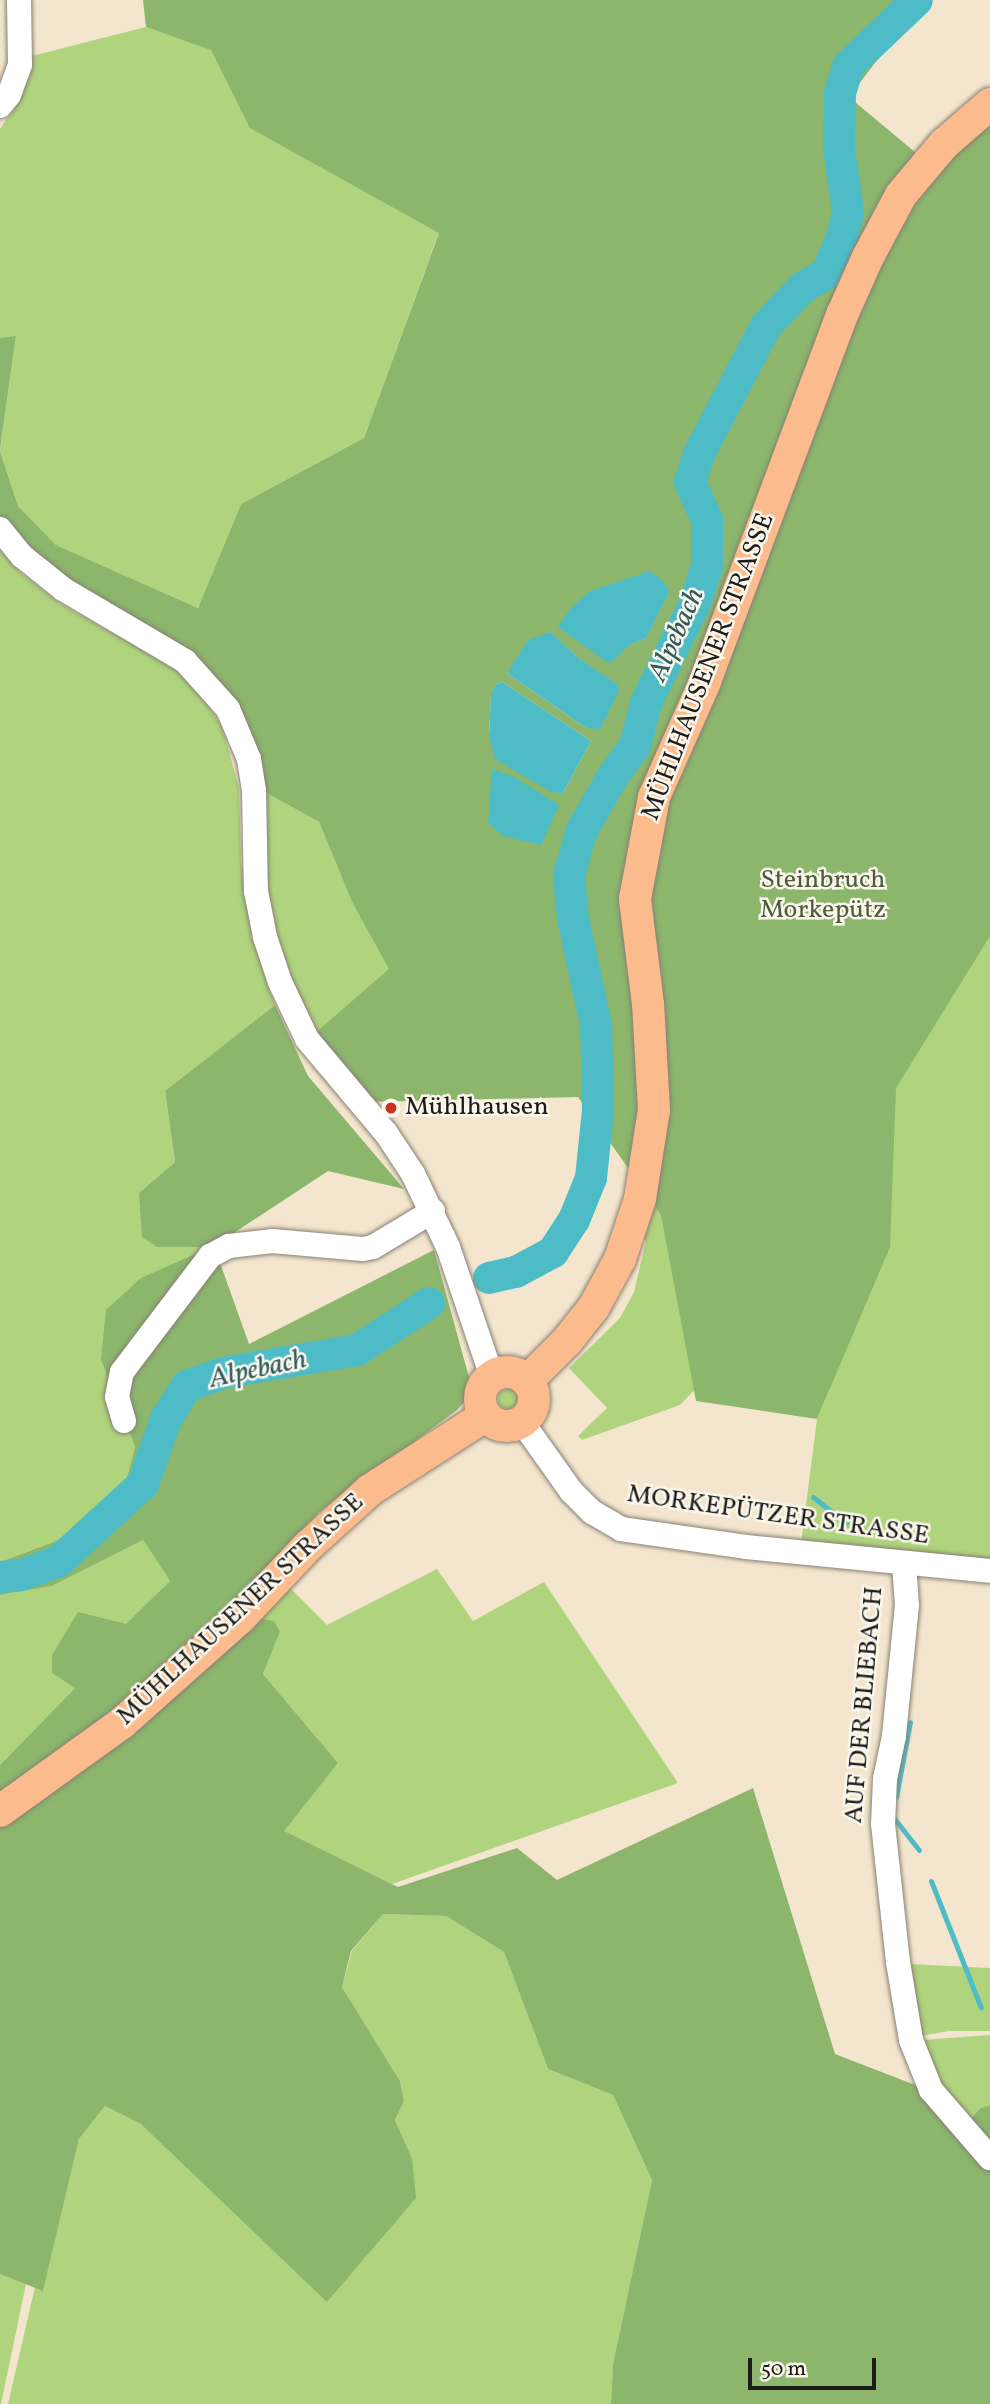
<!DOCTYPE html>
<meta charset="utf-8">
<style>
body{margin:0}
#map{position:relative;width:990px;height:2404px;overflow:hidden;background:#f4e6ce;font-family:Vollkorn,serif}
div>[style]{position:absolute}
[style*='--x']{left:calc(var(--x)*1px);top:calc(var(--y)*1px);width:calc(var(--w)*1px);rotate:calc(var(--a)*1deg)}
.green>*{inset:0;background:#afd47d}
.round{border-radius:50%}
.forest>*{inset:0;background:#8bb66c}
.water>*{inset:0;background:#4ebcc6}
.stream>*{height:5px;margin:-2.5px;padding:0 2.5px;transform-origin:2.5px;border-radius:2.5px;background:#4ebcc6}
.river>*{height:32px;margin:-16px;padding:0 16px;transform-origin:16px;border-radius:16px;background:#4ebcc6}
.roads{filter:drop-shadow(0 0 2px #888175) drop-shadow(0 0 2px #888175)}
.minor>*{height:24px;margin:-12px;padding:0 12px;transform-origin:12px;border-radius:12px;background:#fff}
.major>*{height:32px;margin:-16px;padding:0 16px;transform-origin:16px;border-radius:16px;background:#fbbb8c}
.major>.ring{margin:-16px;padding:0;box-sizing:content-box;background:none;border:32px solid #fbbb8c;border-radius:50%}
.dots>*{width:19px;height:19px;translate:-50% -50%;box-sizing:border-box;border:4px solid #fbf7ec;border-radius:50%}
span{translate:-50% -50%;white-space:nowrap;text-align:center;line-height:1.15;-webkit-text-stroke:5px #fbf7ec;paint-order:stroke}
.street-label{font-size:26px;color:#1c1c1c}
.park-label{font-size:26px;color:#4f5c3e}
.poi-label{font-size:26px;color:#1c1c1c}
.left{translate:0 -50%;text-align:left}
.water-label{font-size:28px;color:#305c60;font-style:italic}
.scale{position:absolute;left:748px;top:2358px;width:128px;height:32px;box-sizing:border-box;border:4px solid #1c1c1c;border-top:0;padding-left:9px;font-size:21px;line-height:24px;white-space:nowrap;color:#1c1c1c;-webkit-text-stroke:5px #fbf7ec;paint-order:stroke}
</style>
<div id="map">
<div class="green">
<div style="clip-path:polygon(146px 27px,211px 49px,251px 128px,439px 232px,364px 438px,241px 504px,198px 608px,56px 545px,18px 506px,0 451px,16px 337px,0 338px,0 129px,13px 110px,28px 57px)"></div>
<div style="clip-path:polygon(990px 120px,990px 1562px,801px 1544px,817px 1419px,830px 1389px,708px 1376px,680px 1405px,582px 1440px,578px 1436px,607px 1408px,569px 1368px,620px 1318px,634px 1292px,646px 1241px,642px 1239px)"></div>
<div style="clip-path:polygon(0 550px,21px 573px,61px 604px,174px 668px,203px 698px,222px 726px,239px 788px,241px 861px,252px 937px,275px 1005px,165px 1091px,175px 1162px,139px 1193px,213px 1246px,101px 1360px,135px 1447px,121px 1499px,56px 1541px,0 1562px)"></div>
<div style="clip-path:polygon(263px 791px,319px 822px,352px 902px,390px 969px,315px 1033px,276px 945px,264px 878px)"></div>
<div class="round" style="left:498px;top:1389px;width:20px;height:20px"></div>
<div style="clip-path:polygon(143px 1540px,170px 1581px,126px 1625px,76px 1687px,0 1765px,0 1595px,52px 1586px)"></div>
<div style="clip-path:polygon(437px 1569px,473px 1621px,544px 1582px,678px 1783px,392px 1884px,283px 1831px,338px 1763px,263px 1674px,280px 1632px,258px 1618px,290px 1588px,327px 1625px)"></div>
<div style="clip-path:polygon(383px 1914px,446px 1916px,504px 1952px,548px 2069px,613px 2095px,652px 2180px,613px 2364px,611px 2404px,8px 2404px,35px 2287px,43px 2290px,79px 2139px,105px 2106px,141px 2124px,412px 2158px,395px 2120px,404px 2101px,400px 2081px,342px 1987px,352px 1951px)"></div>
<div style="clip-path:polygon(911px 1964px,990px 1968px,990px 2031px,948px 2031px,921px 2036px)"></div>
<div style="clip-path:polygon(990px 2035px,990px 2105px,980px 2108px,969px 2120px,942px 2085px,923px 2040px)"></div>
<div style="clip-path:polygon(0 2274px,26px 2284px,1px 2404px,0 2404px)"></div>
</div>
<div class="forest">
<div style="clip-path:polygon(evenodd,143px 0,923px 0,849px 97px,916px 153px,990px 93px,990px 936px,896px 1088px,890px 1247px,817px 1419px,696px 1401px,661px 1215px,578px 1097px,368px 1102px,315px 1033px,389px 969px,352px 902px,319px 822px,263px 791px,232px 704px,67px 583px,0 516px,0 451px,18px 506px,56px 545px,198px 608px,241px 504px,364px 438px,439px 233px,250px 128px,211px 50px,146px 27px,143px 0,559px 627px,646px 638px,626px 646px,617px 658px,559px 627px,143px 0,549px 632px,581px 660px,586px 728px,507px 673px,549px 632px,143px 0,502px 682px,591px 741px,563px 793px,489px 736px,491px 695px,496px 684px,502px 682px)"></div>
<div style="clip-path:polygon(16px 336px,0 450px,0 338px)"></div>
<div style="clip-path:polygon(275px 1005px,308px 1076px,404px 1189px,328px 1171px,214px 1246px,249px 1344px,434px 1250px,470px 1381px,470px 1395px,457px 1410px,319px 1512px,218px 1624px,116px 1712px,0 1801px,0 1765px,75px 1688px,52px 1673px,52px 1655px,78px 1612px,126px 1624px,170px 1581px,143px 1540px,52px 1586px,0 1595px,0 1562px,56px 1541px,121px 1499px,135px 1447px,101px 1360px,106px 1310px,141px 1278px,211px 1247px,157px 1247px,142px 1237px,139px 1193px,175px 1162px,165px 1091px)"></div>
<div style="clip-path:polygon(258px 1618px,274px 1621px,280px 1632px,263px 1674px,338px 1763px,284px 1831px,398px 1887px,517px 1848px,557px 1880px,753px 1788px,835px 2054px,928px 2090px,961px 2130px,980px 2108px,990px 2105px,990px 2404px,611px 2404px,613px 2364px,652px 2180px,613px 2095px,548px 2069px,504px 1952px,446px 1916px,383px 1914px,351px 1951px,342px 1987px,400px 2081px,404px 2101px,395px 2120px,412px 2158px,416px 2198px,327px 2302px,141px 2124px,105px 2106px,79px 2139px,43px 2291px,0 2274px,0 1822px)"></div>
</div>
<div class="water">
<div style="clip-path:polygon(650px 571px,665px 583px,669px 592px,646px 638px,627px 646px,617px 658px,608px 663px,558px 627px,570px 609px,590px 591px)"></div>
<div style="clip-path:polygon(550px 632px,581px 660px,616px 683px,619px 690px,600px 729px,586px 728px,507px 673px,528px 640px)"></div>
<div style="clip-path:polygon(502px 682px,591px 741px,563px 793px,551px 792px,495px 759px,489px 736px,491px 694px,496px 684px)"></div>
<div style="clip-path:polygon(492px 769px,514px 777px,559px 805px,541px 845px,503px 836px,488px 823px)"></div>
</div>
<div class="stream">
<div style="--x:813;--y:1497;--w:42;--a:38.2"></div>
<div style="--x:896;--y:1797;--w:76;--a:-79.4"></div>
<div style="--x:893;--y:1817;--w:42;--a:51.8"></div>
<div style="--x:931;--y:1881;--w:136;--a:68.5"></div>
</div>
<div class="river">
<div style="--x:489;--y:1278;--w:28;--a:-13"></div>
<div style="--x:516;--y:1272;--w:42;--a:-28.4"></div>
<div style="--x:553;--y:1252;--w:38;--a:-57"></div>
<div style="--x:574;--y:1220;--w:45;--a:-68"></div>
<div style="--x:591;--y:1178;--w:68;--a:-84.1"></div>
<div style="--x:598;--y:1110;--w:85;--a:-91.3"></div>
<div style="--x:596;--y:1025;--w:108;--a:-102.2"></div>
<div style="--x:573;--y:919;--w:44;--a:-95.2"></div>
<div style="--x:569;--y:875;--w:47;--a:-73.9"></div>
<div style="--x:582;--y:830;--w:62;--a:-60.1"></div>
<div style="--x:613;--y:776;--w:37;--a:-54"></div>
<div style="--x:635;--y:746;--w:44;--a:-75.7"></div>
<div style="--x:646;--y:703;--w:111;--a:-63.9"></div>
<div style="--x:695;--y:603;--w:39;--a:-72"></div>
<div style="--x:707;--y:566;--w:46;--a:-90"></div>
<div style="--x:707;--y:520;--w:42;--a:-114.1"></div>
<div style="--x:690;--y:482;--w:32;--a:-72"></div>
<div style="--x:700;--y:452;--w:142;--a:-62.4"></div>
<div style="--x:766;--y:326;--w:52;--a:-46.5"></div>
<div style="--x:802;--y:288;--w:29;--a:-31"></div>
<div style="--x:827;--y:273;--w:38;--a:-67"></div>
<div style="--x:842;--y:238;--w:28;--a:-77"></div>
<div style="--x:848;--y:211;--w:63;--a:-98.3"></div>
<div style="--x:839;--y:149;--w:56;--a:-89"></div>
<div style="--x:840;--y:93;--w:28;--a:-73"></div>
<div style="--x:848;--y:66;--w:95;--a:-43.7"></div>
<div style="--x:0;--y:1577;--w:21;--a:-5"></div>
<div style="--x:21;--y:1575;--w:40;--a:-20.2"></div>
<div style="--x:59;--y:1561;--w:114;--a:-42.5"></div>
<div style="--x:143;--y:1484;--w:69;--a:-70.5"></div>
<div style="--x:166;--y:1419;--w:39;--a:-58"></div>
<div style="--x:187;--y:1386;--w:37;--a:-20"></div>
<div style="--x:222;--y:1373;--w:137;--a:-9.7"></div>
<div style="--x:357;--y:1350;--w:86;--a:-33.1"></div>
</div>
<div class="roads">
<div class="minor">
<div style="--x:0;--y:106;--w:14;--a:-51"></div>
<div style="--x:9;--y:95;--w:32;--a:-70"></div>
<div style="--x:20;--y:65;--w:65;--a:-90.9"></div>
<div style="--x:0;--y:529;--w:35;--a:51"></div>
<div style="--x:22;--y:556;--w:53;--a:38.8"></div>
<div style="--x:63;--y:589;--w:142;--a:30.5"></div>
<div style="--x:185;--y:661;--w:64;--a:48.1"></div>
<div style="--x:228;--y:709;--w:54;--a:67.2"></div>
<div style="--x:249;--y:759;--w:32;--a:81"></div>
<div style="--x:254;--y:791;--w:100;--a:88.9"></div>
<div style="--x:256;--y:891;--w:47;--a:78.9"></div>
<div style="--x:265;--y:937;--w:47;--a:71.6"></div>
<div style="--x:280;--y:982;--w:63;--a:64.7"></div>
<div style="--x:307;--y:1039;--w:123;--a:50"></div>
<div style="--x:386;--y:1133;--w:49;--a:56.6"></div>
<div style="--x:413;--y:1174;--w:81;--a:64.4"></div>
<div style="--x:448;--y:1247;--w:137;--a:71.3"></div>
<div style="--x:124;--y:1421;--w:25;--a:-106"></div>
<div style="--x:117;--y:1397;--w:25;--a:-79"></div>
<div style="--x:122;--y:1372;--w:146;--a:-52.8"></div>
<div style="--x:210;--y:1256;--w:21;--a:-28"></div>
<div style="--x:229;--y:1246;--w:43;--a:-6.6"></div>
<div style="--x:272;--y:1241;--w:91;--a:5"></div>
<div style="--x:363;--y:1249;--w:10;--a:-11"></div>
<div style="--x:373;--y:1247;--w:70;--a:-31"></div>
<div style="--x:522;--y:1422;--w:85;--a:54.6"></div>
<div style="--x:571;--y:1491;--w:30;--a:45"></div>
<div style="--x:592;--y:1512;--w:34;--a:30"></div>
<div style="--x:621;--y:1529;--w:126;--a:8.2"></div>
<div style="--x:746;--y:1547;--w:245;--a:5.6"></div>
<div style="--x:904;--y:1564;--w:41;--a:85.8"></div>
<div style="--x:907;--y:1605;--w:132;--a:95.7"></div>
<div style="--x:894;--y:1736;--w:44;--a:101.8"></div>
<div style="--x:885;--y:1779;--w:45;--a:92.5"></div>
<div style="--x:883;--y:1824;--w:139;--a:83.8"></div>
<div style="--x:898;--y:1962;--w:79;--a:80.5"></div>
<div style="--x:911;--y:2040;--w:54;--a:68.2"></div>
<div style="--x:931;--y:2090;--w:90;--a:49.1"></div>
</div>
<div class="major">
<div class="ring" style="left:480px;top:1372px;width:22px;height:22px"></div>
<div style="--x:527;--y:1381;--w:57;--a:-45"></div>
<div style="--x:567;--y:1341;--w:43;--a:-51.5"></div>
<div style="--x:594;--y:1307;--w:55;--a:-61.6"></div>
<div style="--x:620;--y:1259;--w:63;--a:-71.6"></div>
<div style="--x:640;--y:1199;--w:90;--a:-81.1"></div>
<div style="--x:654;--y:1110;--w:106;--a:-93.2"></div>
<div style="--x:648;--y:1004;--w:106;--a:-97.1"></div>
<div style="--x:635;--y:899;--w:104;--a:-79.4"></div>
<div style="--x:654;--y:797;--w:124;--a:-66.1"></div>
<div style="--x:704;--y:684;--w:394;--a:-69.5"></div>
<div style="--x:842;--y:315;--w:64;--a:-65.9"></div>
<div style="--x:868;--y:257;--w:70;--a:-62"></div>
<div style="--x:901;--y:195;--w:67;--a:-49.9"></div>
<div style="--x:944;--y:144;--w:61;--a:-41"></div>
<div style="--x:0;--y:1811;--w:150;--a:-35.8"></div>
<div style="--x:122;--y:1723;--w:158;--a:-41.7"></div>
<div style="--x:240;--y:1618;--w:99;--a:-46.6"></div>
<div style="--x:308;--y:1546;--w:84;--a:-42.1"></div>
<div style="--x:370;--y:1490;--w:137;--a:-32.8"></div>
</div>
</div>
<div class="dots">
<div style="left:391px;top:1108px;background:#c8321e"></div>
</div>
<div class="street-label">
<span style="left:709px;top:667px;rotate:-69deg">MÜHLHAUSENER STRASSE</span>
<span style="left:778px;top:1516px;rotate:8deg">MORKEPÜTZER STRASSE</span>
<span style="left:241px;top:1610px;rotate:-43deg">MÜHLHAUSENER STRASSE</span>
<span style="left:865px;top:1705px;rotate:-85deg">AUF DER BLIEBACH</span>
</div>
<div class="park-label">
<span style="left:823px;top:896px">Steinbruch<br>Morkepütz</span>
</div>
<div class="poi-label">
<span class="left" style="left:405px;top:1108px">Mühlhausen</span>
</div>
<div class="water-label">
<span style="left:677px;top:635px;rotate:-66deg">Alpebach</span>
<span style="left:258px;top:1370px;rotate:-12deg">Alpebach</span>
</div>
<div class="scale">50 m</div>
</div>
